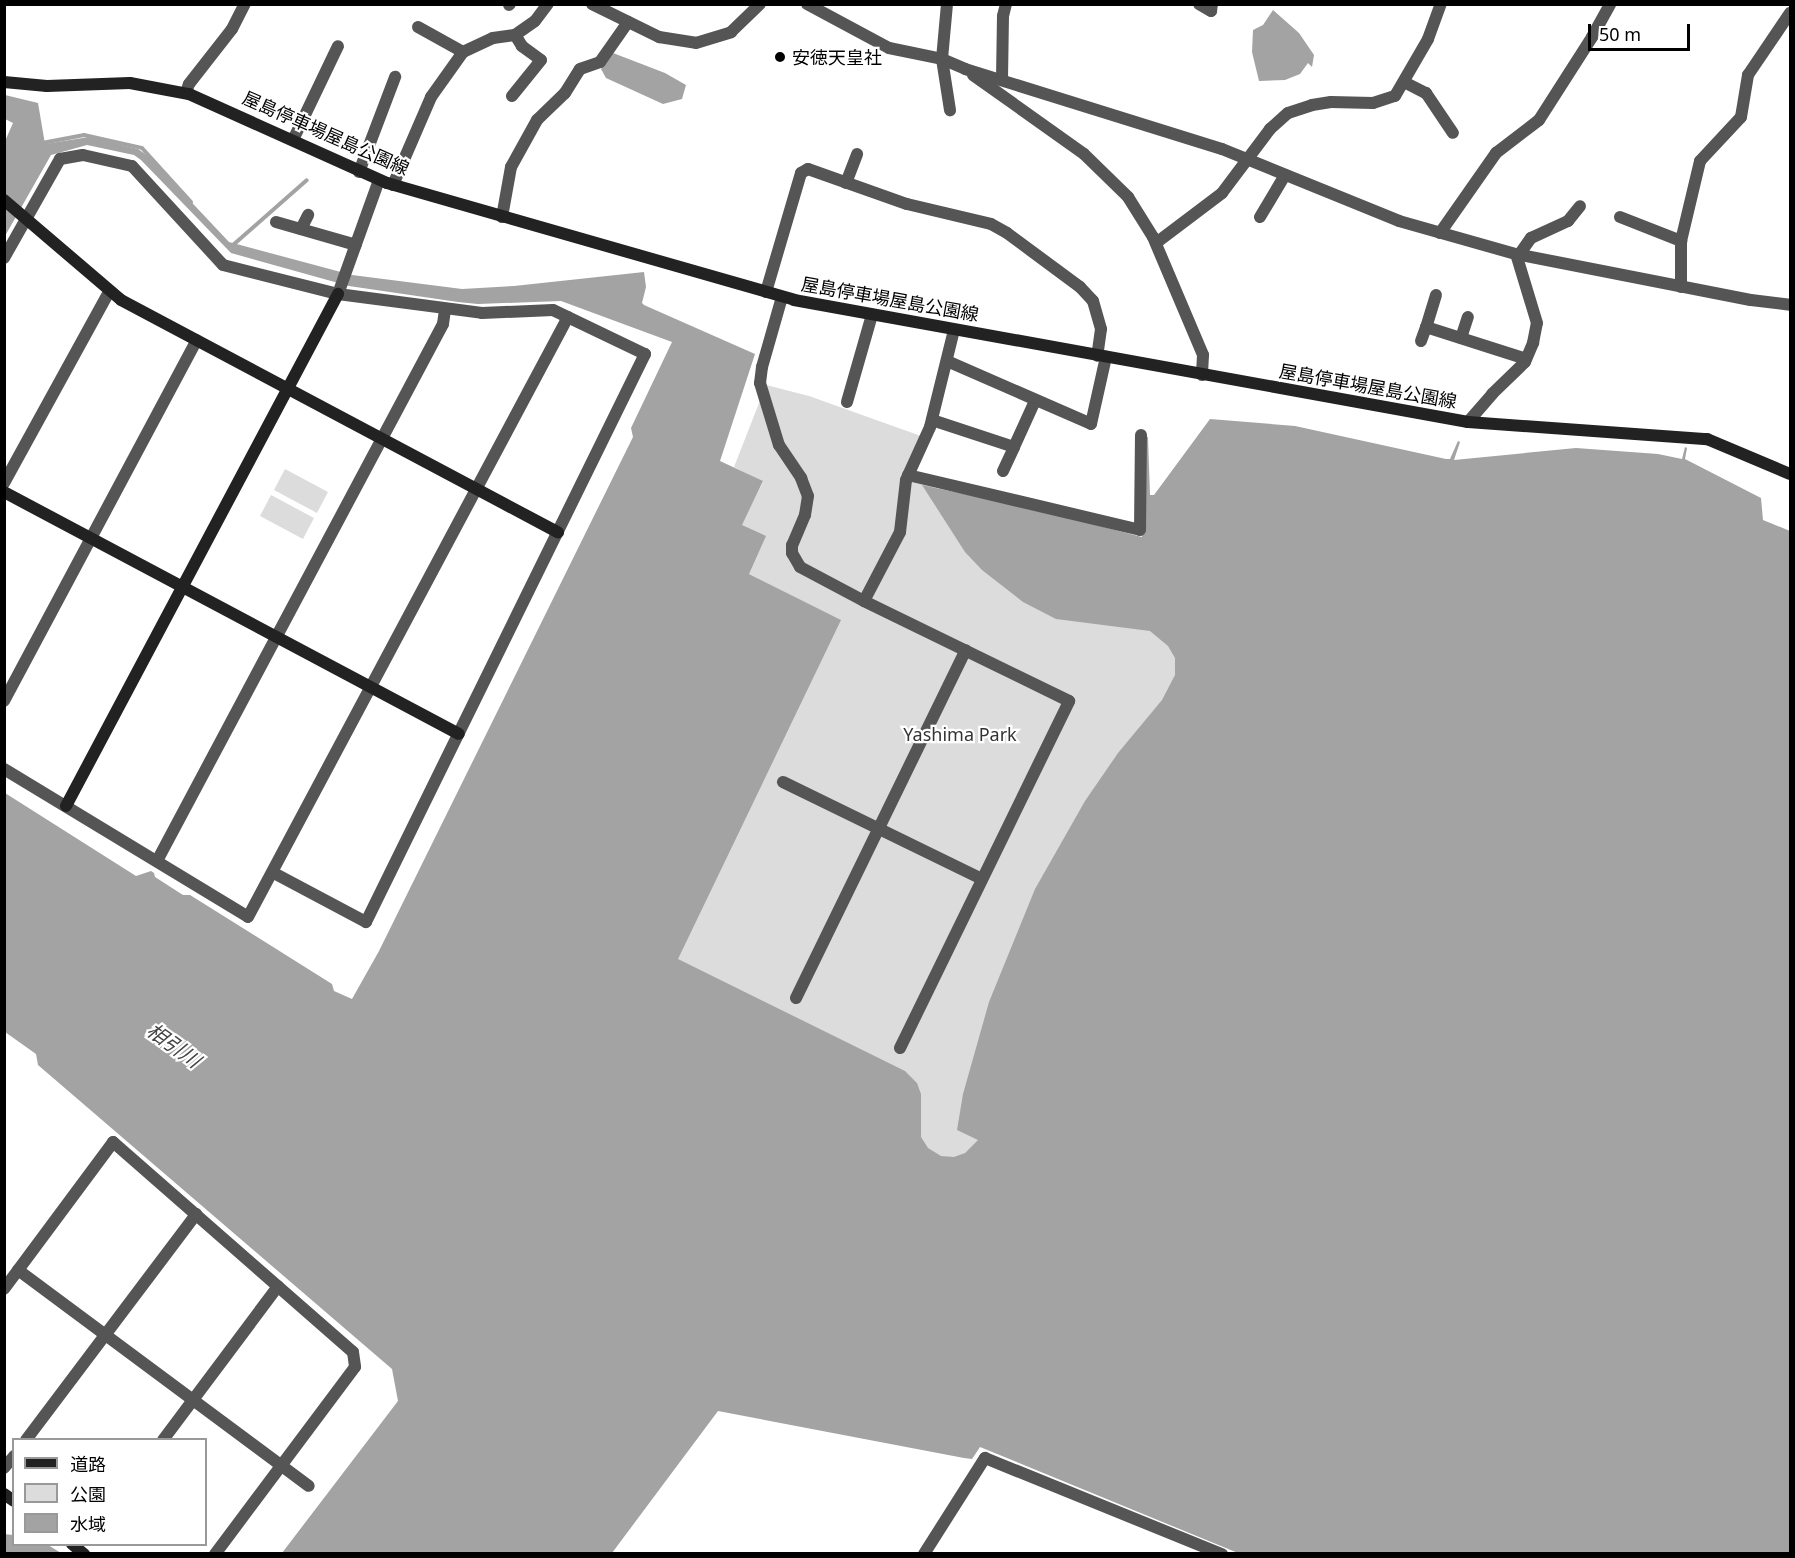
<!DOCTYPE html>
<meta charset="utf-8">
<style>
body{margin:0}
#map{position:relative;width:1795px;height:1558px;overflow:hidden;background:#fff;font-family:"Noto Sans","Noto Sans JP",sans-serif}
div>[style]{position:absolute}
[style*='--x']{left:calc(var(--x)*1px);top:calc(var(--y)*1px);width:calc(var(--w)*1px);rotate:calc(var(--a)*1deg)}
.green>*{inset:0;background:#dcdcdc}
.water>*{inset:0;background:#a3a3a3}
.stream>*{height:4px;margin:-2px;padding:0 2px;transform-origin:2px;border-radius:2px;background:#a3a3a3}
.street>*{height:12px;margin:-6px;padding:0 6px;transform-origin:6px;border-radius:6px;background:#555}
.secondary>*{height:12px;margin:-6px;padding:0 6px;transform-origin:6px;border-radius:6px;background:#222}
.dots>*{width:16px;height:16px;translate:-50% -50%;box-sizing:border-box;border:3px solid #fff;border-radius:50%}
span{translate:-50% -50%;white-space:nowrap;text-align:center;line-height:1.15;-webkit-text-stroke:4.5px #fff;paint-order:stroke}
.poi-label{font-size:18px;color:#000}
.left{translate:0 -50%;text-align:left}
.street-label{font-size:18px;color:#000}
.park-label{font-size:18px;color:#333}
.water-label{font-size:20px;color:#444;font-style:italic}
.frame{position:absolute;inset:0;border:6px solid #000;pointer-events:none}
.legend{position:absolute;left:12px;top:1438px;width:195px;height:108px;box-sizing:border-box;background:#fff;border:2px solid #999;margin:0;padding:8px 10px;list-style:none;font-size:18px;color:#000}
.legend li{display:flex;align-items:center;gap:12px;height:30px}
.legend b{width:30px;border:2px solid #999}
.scale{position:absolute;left:1588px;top:24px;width:102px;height:27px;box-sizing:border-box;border:3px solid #000;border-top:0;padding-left:8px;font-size:18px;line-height:21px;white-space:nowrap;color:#000;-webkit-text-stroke:4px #fff;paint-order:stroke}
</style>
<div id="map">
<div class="green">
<div style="clip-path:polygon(766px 385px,809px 396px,921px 436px,911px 477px,943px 492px,1146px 611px,1189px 668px,981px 1140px,959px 1158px,934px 1157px,675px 960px,840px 620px,749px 574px,741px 525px,763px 482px,734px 467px)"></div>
<div style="clip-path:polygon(285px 469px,328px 492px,317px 513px,274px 490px)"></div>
<div style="clip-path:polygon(271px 495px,314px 518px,303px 539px,260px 516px)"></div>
</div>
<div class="water">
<div style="clip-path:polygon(1273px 10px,1299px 33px,1314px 55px,1312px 67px,1308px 63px,1300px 74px,1285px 80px,1259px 81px,1252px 52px,1253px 30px,1263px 25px)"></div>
<div style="clip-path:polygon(613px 53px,665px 73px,686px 85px,682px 99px,663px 104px,606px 78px,601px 69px)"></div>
<div style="clip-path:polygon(5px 95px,38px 103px,45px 144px,89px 137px,138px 149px,148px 156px,229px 242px,352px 275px,462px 289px,514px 286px,644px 272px,646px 287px,642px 303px,644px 305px,755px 354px,720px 461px,763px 481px,742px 525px,766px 536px,749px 574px,841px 620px,678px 959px,905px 1071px,917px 1083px,921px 1094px,921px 1137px,928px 1148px,941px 1156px,954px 1157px,965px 1153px,978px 1140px,957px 1130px,963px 1094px,989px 1002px,1035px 889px,1085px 801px,1118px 753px,1162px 700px,1175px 675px,1175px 658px,1168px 646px,1150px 631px,1056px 619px,1023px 602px,982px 570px,965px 552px,922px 485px,1047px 512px,1142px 537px,1142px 437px,1148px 437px,1150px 495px,1154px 495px,1210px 419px,1295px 426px,1446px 459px,1450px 459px,1458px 441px,1460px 442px,1454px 460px,1576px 448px,1658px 454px,1682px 459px,1685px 447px,1687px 448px,1685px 459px,1761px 498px,1763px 520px,1790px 531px,1790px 1553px,1238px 1553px,980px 1447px,972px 1459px,964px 1458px,718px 1411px,612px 1553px,282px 1553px,398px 1401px,392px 1369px,38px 1065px,36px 1054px,5px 1032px,5px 793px,136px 876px,151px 871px,154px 873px,155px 877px,183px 895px,190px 895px,332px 984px,334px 991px,352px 999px,379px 951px,633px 437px,631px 428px,672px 342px,561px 301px,478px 304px,458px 302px,349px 286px,231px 253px,141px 160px,134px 155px,87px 145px,51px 155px,5px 236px,5px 141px,13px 123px,5px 119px)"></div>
<div style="clip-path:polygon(4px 1534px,13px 1535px,14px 1544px,48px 1545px,61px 1553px,5px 1553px)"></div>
</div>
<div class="stream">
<div style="--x:42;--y:143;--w:43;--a:-10.8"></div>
<div style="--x:84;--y:135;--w:59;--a:12.6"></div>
<div style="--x:142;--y:148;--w:73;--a:47.8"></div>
<div style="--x:233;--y:245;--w:98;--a:-41.3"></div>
</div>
<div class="street">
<div style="--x:592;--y:4;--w:75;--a:26.2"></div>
<div style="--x:659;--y:37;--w:37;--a:9"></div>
<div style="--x:696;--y:43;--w:37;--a:-17"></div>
<div style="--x:731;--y:32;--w:40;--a:-44"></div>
<div style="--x:807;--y:4;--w:93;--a:28.2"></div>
<div style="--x:889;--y:48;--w:54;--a:11.7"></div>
<div style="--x:942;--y:59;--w:25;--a:23"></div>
<div style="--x:965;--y:69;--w:269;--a:17.3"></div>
<div style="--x:1222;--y:149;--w:191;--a:22.1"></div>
<div style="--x:1399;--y:221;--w:122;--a:15.8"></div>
<div style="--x:1516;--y:254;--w:239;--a:11.1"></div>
<div style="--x:1751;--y:300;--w:39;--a:7"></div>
<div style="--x:947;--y:4;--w:55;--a:95.2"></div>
<div style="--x:942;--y:59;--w:52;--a:81.1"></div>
<div style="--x:1199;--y:4;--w:14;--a:30"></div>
<div style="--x:1211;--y:11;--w:7;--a:-82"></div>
<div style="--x:509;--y:5;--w:1;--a:-45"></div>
<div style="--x:418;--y:27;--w:51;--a:29.1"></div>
<div style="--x:973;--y:75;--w:136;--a:35.4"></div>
<div style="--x:1084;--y:154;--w:62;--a:44.3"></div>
<div style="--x:1128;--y:197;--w:47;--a:58"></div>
<div style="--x:1153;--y:237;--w:128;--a:67"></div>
<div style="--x:1203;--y:355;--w:20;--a:93"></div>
<div style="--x:1002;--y:79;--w:63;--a:-89.1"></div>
<div style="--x:1003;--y:16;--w:12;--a:-76"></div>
<div style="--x:1404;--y:82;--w:25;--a:27"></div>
<div style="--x:1426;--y:93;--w:48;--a:56"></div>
<div style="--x:186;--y:93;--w:9;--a:-72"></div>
<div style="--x:189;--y:84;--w:70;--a:-52"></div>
<div style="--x:232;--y:29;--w:28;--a:-63"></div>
<div style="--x:512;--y:96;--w:46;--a:-51.1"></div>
<div style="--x:541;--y:60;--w:24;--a:-144"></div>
<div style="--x:522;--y:46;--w:13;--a:-122"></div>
<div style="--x:293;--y:140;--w:104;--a:-64.4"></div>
<div style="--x:359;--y:172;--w:102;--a:-69.2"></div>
<div style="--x:846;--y:183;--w:31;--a:-69"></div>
<div style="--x:393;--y:185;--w:96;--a:-66.6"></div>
<div style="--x:431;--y:97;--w:55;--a:-54.6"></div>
<div style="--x:463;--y:52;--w:33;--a:-25"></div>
<div style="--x:493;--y:38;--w:22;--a:-8"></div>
<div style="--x:515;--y:35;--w:24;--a:-35"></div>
<div style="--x:535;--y:21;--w:21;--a:-53"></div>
<div style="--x:502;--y:217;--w:51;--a:-79.8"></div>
<div style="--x:511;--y:167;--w:54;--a:-61"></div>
<div style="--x:537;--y:120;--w:39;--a:-44"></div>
<div style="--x:565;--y:93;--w:28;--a:-58"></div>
<div style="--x:580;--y:69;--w:21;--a:-19"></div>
<div style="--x:600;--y:62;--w:49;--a:-55"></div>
<div style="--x:1260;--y:217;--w:49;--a:-59.2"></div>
<div style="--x:1620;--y:217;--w:66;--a:21.5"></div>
<div style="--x:276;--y:222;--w:83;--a:16"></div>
<div style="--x:301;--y:229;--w:16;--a:-63"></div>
<div style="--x:1440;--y:233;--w:98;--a:-55"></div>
<div style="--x:1496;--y:153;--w:54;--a:-37.5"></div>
<div style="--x:1539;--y:120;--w:98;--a:-57.4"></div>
<div style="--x:1592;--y:37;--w:38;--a:-61"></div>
<div style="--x:1156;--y:243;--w:83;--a:-37.1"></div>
<div style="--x:1222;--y:193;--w:80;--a:-53.1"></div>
<div style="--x:1270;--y:129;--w:24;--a:-42"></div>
<div style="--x:1288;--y:113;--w:25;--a:-18"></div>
<div style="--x:1312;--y:105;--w:19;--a:-9"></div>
<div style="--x:1331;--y:102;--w:42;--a:1.4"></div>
<div style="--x:1373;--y:103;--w:23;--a:-18"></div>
<div style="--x:1395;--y:96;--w:66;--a:-59.9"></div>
<div style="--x:1428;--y:39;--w:37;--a:-70"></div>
<div style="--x:1519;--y:255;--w:21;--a:-55"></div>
<div style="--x:1531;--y:238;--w:41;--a:-24.7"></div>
<div style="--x:1568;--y:221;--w:19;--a:-51"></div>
<div style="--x:4;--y:258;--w:114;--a:-60.5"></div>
<div style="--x:60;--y:159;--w:23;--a:-10"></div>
<div style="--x:83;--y:155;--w:50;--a:12.7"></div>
<div style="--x:132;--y:166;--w:134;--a:47.4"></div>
<div style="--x:223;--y:265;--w:119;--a:14.2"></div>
<div style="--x:338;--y:294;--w:145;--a:7.5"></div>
<div style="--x:482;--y:313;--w:71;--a:-2.4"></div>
<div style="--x:553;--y:310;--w:102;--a:25.6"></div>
<div style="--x:645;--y:354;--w:633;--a:116.16"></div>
<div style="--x:366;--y:922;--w:106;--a:-152"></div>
<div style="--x:1681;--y:287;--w:46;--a:-90"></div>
<div style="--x:1681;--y:241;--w:82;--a:-76.6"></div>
<div style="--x:1700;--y:161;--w:60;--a:-47"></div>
<div style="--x:1741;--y:117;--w:43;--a:-80.5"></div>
<div style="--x:1748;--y:75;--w:75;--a:-55.9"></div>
<div style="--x:766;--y:292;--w:124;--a:-73.6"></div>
<div style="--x:801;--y:173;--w:8;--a:-30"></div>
<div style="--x:808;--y:169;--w:105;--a:19.5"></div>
<div style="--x:907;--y:204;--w:86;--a:13.4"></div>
<div style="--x:991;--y:224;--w:18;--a:29"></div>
<div style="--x:1007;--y:233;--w:91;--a:36.5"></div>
<div style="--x:1080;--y:287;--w:19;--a:47"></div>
<div style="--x:1093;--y:301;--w:29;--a:74"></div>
<div style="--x:1101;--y:329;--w:27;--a:98"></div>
<div style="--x:338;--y:294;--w:121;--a:-70.2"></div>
<div style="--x:1436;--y:295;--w:34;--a:107"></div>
<div style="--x:1426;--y:327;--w:105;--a:17.7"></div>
<div style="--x:782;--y:297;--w:73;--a:105.9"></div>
<div style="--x:762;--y:367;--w:16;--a:97"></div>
<div style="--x:760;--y:383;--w:65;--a:73"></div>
<div style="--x:779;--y:445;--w:40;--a:56"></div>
<div style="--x:801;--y:478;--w:19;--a:69"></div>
<div style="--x:808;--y:496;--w:19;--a:99"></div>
<div style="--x:805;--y:515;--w:33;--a:113"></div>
<div style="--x:792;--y:545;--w:8;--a:90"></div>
<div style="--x:792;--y:553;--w:16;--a:60"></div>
<div style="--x:800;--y:567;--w:72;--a:28"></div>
<div style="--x:1461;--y:338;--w:22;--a:-72"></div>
<div style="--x:1421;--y:341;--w:15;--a:-70"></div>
<div style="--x:947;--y:361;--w:157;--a:23.6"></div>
<div style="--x:1091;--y:424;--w:69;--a:-77.4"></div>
<div style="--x:847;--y:402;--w:91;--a:-74"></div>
<div style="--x:932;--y:420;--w:86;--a:18.2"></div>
<div style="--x:1014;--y:447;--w:51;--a:-65.5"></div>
<div style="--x:1468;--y:422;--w:37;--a:-49"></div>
<div style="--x:1492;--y:394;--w:46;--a:-44.1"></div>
<div style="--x:1525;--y:362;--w:21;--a:-67"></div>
<div style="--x:1533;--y:343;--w:20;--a:-79"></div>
<div style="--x:1537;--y:323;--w:72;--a:-106.9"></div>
<div style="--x:1003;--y:471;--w:26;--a:-65"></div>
<div style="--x:908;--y:475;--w:238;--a:13.3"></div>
<div style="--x:1140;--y:530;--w:95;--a:-89.4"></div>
<div style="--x:4;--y:483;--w:218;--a:-61.2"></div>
<div style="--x:4;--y:701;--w:409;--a:-61.9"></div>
<div style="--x:4;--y:769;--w:285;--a:31.2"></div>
<div style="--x:248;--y:917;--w:680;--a:-61.93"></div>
<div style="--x:783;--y:782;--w:221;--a:26"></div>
<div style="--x:157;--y:861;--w:608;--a:-61.96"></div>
<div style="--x:443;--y:324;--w:15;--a:-82"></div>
<div style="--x:796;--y:998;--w:387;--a:-64"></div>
<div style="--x:900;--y:1048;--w:386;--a:-64"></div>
<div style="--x:1069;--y:701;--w:228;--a:-154"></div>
<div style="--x:864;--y:601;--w:78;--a:-62.4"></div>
<div style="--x:900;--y:532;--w:52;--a:-83.4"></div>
<div style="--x:906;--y:480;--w:58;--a:-65.6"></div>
<div style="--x:930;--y:427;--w:100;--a:-76.1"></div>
<div style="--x:18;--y:1270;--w:362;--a:36.6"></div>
<div style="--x:4;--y:1289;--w:183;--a:-53.4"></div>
<div style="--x:113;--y:1142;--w:319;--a:41.2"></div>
<div style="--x:353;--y:1352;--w:15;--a:82"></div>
<div style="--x:355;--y:1367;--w:234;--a:126.8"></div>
<div style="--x:26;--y:1440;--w:283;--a:-53"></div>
<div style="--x:163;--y:1440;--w:192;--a:-53.2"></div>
<div style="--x:4;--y:1468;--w:16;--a:-50"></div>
<div style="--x:924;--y:1554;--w:114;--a:-57.6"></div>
<div style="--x:985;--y:1458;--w:256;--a:22.1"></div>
</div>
<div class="secondary">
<div style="--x:4;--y:82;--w:43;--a:5.3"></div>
<div style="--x:47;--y:86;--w:83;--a:-2.1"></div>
<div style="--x:130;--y:83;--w:60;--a:10.6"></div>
<div style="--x:189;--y:94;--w:217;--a:24.2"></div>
<div style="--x:387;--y:183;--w:423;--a:16"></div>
<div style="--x:794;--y:300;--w:685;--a:10.26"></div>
<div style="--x:1468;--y:422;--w:240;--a:4.1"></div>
<div style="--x:1707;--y:439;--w:90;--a:22.9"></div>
<div style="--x:4;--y:200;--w:154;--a:40.5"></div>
<div style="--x:121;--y:300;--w:495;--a:28"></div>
<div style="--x:4;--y:492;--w:515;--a:28.01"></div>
<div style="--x:66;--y:806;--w:580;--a:-62.02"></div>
<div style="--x:4;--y:1494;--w:12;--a:35"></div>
<div style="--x:72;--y:1544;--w:16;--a:40"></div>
</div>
<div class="dots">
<div style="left:780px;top:57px;background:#000"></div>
</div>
<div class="poi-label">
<span class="left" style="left:792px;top:57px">安徳天皇社</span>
</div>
<div class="street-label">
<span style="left:326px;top:133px;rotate:24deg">屋島停車場屋島公園線</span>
<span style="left:890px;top:299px;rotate:10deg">屋島停車場屋島公園線</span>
<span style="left:1368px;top:386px;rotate:10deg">屋島停車場屋島公園線</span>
</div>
<div class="park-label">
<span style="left:960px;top:734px">Yashima Park</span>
</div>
<div class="water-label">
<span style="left:174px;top:1045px;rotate:36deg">相引川</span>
</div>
<div class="frame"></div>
<ul class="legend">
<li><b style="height:8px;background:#222"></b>道路</li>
<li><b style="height:16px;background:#dcdcdc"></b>公園</li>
<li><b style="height:16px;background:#a3a3a3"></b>水域</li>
</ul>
<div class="scale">50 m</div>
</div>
